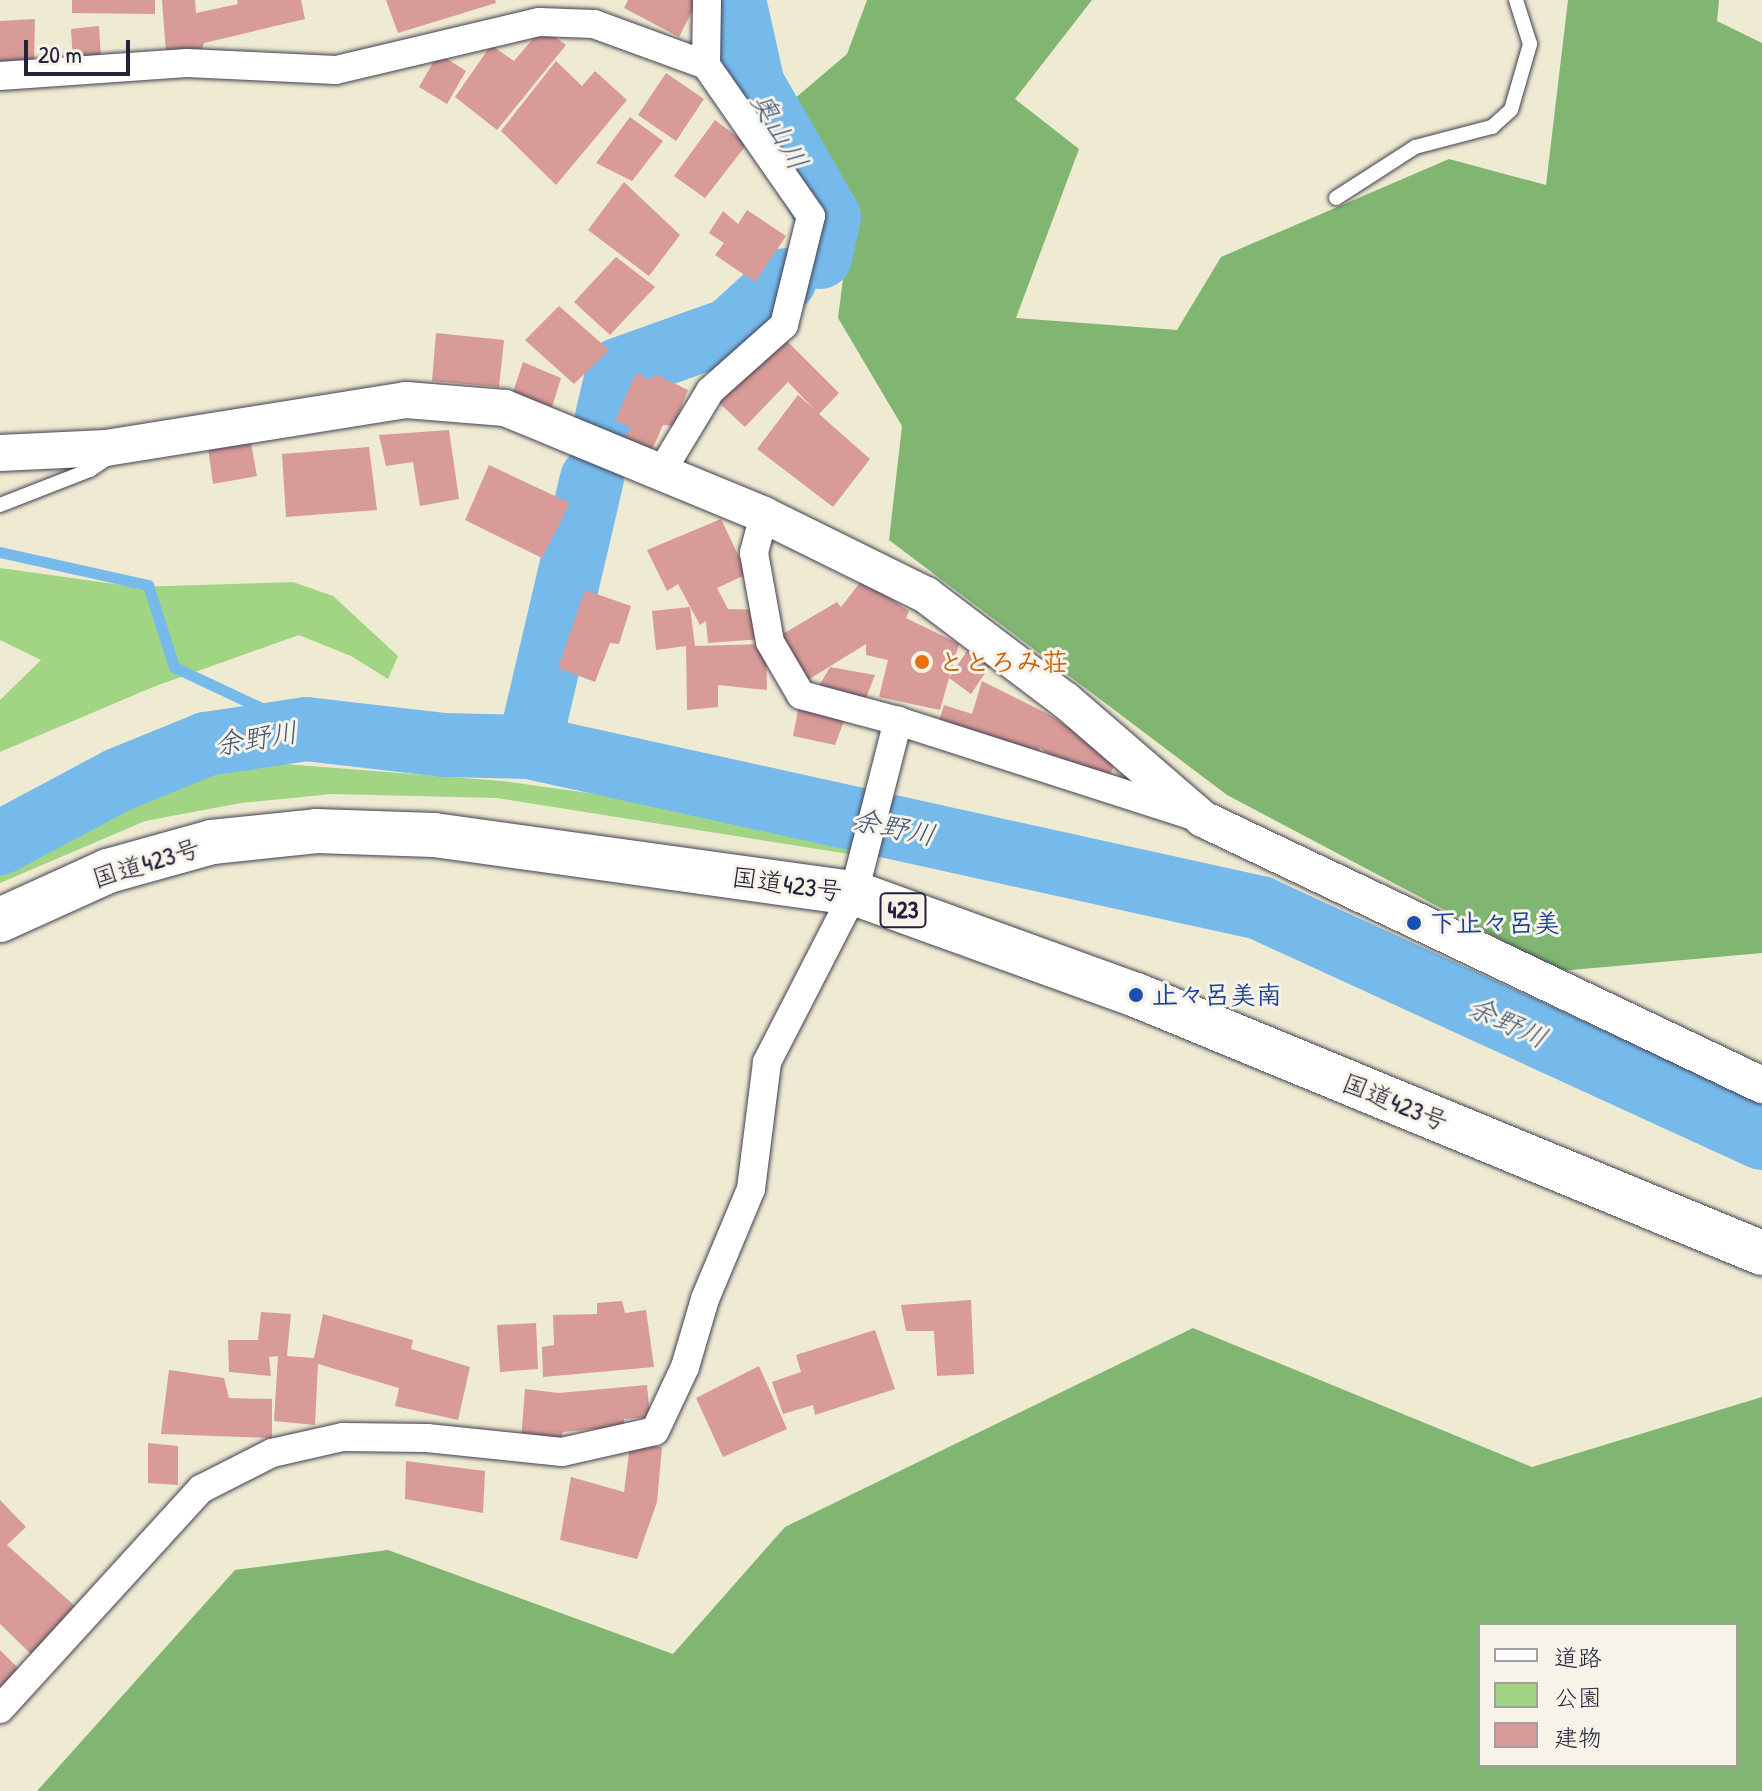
<!DOCTYPE html>
<meta charset="utf-8">
<style>
body{margin:0}
#map{position:relative;width:1762px;height:1791px;overflow:hidden;background:#efead2;font-family:"Patrick Hand","Klee One",sans-serif}
div>[style]{position:absolute}
[style*='--x']{left:calc(var(--x)*1px);top:calc(var(--y)*1px);width:calc(var(--w)*1px);rotate:calc(var(--a)*1deg)}
.green>*{inset:0;background:#a1d483}
.forest>*{inset:0;background:#80b671}
.stream>*{height:11px;margin:-5.5px;padding:0 5.5px;transform-origin:5.5px;border-radius:5.5px;background:#76baec}
.river>*{height:64px;margin:-32px;padding:0 32px;transform-origin:32px;border-radius:32px;background:#76baec}
.building>*{inset:0;background:#d89b97}
.roads{filter:drop-shadow(0 0 2px #414052) drop-shadow(0 0 2px #414052)}
.service>*{height:14px;margin:-7px;padding:0 7px;transform-origin:7px;border-radius:7px;background:#fff}
.minor>*{height:28px;margin:-14px;padding:0 14px;transform-origin:14px;border-radius:14px;background:#fff}
.tertiary>*{height:36px;margin:-18px;padding:0 18px;transform-origin:18px;border-radius:18px;background:#fff}
.trunk>*{height:44px;margin:-22px;padding:0 22px;transform-origin:22px;border-radius:22px;background:#fff}
.dots>*{width:22px;height:22px;translate:-50% -50%;box-sizing:border-box;border:4px solid #f7f3e8;border-radius:50%}
span{translate:-50% -50%;white-space:nowrap;text-align:center;line-height:1.15;-webkit-text-stroke:6px #f7f3e8;paint-order:stroke}
.shield-label span{padding:2px 6px;background:#f7f3e8;border:2px solid;border-radius:6px;-webkit-text-stroke-width:0}
.shield-label{font-size:24px;color:#22223b;font-weight:700}
.food-label{font-size:26px;color:#c56008;font-weight:700}
.left{translate:0 -50%;text-align:left}
.street-label{font-size:26px;color:#22223b}
.transit-label{font-size:26px;color:#164399;font-weight:700}
.water-label{font-size:28px;color:#3f5779;font-style:italic}
.legend{position:absolute;left:1478px;top:1623px;width:260px;height:144px;box-sizing:border-box;background:#f7f3e8;border:2px solid #a29fa3;margin:0;padding:10px 14px;list-style:none;font-size:24px;color:#22223b}
.legend li{display:flex;align-items:center;gap:16px;height:40px}
.legend b{width:40px;border:2px solid #a29fa3}
.scale{position:absolute;left:24px;top:40px;width:106px;height:36px;box-sizing:border-box;border:4px solid #22223b;border-top:0;padding-left:10px;font-size:24px;line-height:28px;white-space:nowrap;color:#22223b;-webkit-text-stroke:6px #f7f3e8;paint-order:stroke}
</style>
<div id="map">
<div class="green">
<div style="clip-path:polygon(0 568px,136px 587px,293px 582px,333px 596px,398px 656px,388px 679px,351px 656px,299px 635px,153px 687px,0 752px,0 700px,41px 660px,0 640px)"></div>
<div style="clip-path:polygon(272px 763px,502px 781px,638px 800px,815px 814px,858px 823px,849px 854px,497px 798px,332px 794px,241px 803px,145px 821px,0 883px,0 859px,188px 771px)"></div>
</div>
<div class="forest">
<div style="clip-path:polygon(867px 0,1092px 0,1015px 99px,1079px 149px,1016px 318px,1177px 330px,1221px 257px,1449px 159px,1546px 185px,1568px 0,1719px 0,1717px 21px,1762px 43px,1762px 953px,1560px 971px,1227px 795px,889px 540px,902px 426px,838px 318px,852px 209px,793px 100px,847px 54px)"></div>
<div style="clip-path:polygon(evenodd,1193px 1328px,1532px 1467px,1762px 1397px,1762px 1791px,37px 1791px,235px 1570px,388px 1550px,673px 1654px,785px 1527px,1193px 1328px,1736px 1625px,1736px 1765px,1480px 1765px,1480px 1625px,1736px 1625px)"></div>
</div>
<div class="stream">
<div style="--x:0;--y:552;--w:152;--a:12.6"></div>
<div style="--x:148;--y:585;--w:86;--a:72.4"></div>
<div style="--x:174;--y:667;--w:146;--a:25.2"></div>
</div>
<div class="river">
<div style="--x:734;--y:0;--w:87;--a:77.4"></div>
<div style="--x:753;--y:85;--w:152;--a:60.1"></div>
<div style="--x:829;--y:217;--w:41;--a:102.7"></div>
<div style="--x:607;--y:417;--w:48;--a:-76.8"></div>
<div style="--x:618;--y:370;--w:119;--a:-19.7"></div>
<div style="--x:730;--y:330;--w:74;--a:-42.3"></div>
<div style="--x:529;--y:747;--w:275;--a:-76.8"></div>
<div style="--x:0;--y:843;--w:134;--a:-28.1"></div>
<div style="--x:118;--y:780;--w:95;--a:-22.2"></div>
<div style="--x:206;--y:744;--w:101;--a:-8.5"></div>
<div style="--x:306;--y:729;--w:139;--a:6.6"></div>
<div style="--x:444;--y:745;--w:85;--a:1.3"></div>
<div style="--x:529;--y:747;--w:749;--a:12.42"></div>
<div style="--x:1260;--y:908;--w:552;--a:24.62"></div>
</div>
<div class="building">
<div style="clip-path:polygon(72px 0,155px 0,155px 14px,72px 13px)"></div>
<div style="clip-path:polygon(162px 0,195px 0,196px 13px,238px 4px,237px 0,301px 0,305px 19px,204px 43px,202px 49px,166px 53px)"></div>
<div style="clip-path:polygon(386px 0,495px 0,496px 3px,398px 33px)"></div>
<div style="clip-path:polygon(628px 0,693px 0,694px 8px,679px 37px,624px 8px)"></div>
<div style="clip-path:polygon(35px 19px,34px 60px,0 61px,0 21px)"></div>
<div style="clip-path:polygon(99px 26px,101px 58px,73px 60px,71px 29px)"></div>
<div style="clip-path:polygon(542px 28px,566px 45px,497px 130px,455px 97px,491px 45px,514px 61px)"></div>
<div style="clip-path:polygon(444px 57px,466px 71px,447px 104px,419px 87px,435px 59px)"></div>
<div style="clip-path:polygon(556px 61px,582px 86px,595px 71px,627px 100px,556px 185px,501px 131px)"></div>
<div style="clip-path:polygon(666px 73px,704px 99px,676px 141px,638px 115px)"></div>
<div style="clip-path:polygon(630px 117px,663px 141px,632px 181px,596px 163px)"></div>
<div style="clip-path:polygon(715px 120px,747px 144px,705px 198px,674px 176px)"></div>
<div style="clip-path:polygon(624px 182px,680px 235px,649px 276px,588px 230px)"></div>
<div style="clip-path:polygon(747px 210px,786px 236px,755px 282px,715px 255px,724px 243px,709px 233px,723px 211px,738px 224px)"></div>
<div style="clip-path:polygon(616px 257px,655px 287px,610px 335px,574px 302px)"></div>
<div style="clip-path:polygon(559px 306px,609px 350px,574px 384px,525px 340px)"></div>
<div style="clip-path:polygon(436px 333px,504px 340px,499px 387px,432px 381px)"></div>
<div style="clip-path:polygon(779px 333px,839px 393px,819px 414px,870px 459px,833px 507px,757px 449px,798px 395px,814px 409px,788px 382px,745px 427px,716px 400px)"></div>
<div style="clip-path:polygon(523px 362px,561px 378px,552px 407px,512px 395px)"></div>
<div style="clip-path:polygon(636px 373px,651px 380px,655px 374px,688px 390px,674px 426px,663px 425px,652px 450px,624px 438px,631px 427px,615px 421px)"></div>
<div style="clip-path:polygon(449px 430px,459px 499px,420px 506px,413px 462px,386px 466px,379px 435px)"></div>
<div style="clip-path:polygon(251px 443px,257px 476px,213px 484px,208px 448px)"></div>
<div style="clip-path:polygon(369px 447px,377px 510px,286px 517px,282px 454px)"></div>
<div style="clip-path:polygon(489px 465px,570px 503px,542px 558px,465px 520px)"></div>
<div style="clip-path:polygon(721px 519px,747px 574px,717px 588px,728px 609px,762px 610px,762px 639px,708px 643px,706px 621px,700px 625px,678px 584px,667px 591px,647px 550px)"></div>
<div style="clip-path:polygon(862px 580px,909px 611px,906px 618px,959px 644px,949px 678px,967px 651px,990px 666px,971px 694px,949px 678px,940px 710px,879px 697px,888px 660px,866px 655px,866px 644px,803px 683px,776px 638px,837px 602px,841px 607px)"></div>
<div style="clip-path:polygon(585px 590px,631px 606px,619px 644px,610px 643px,595px 682px,558px 668px)"></div>
<div style="clip-path:polygon(690px 607px,695px 646px,766px 644px,767px 690px,718px 685px,718px 707px,687px 710px,686px 646px,656px 650px,652px 611px)"></div>
<div style="clip-path:polygon(830px 667px,875px 675px,862px 708px,815px 693px)"></div>
<div style="clip-path:polygon(982px 681px,1050px 715px,1117px 759px,1106px 784px,1071px 771px,1040px 748px,1035px 762px,936px 731px,944px 705px,972px 714px)"></div>
<div style="clip-path:polygon(799px 705px,845px 718px,835px 745px,793px 736px)"></div>
<div style="clip-path:polygon(971px 1300px,974px 1374px,937px 1376px,934px 1331px,906px 1331px,901px 1305px)"></div>
<div style="clip-path:polygon(622px 1301px,625px 1313px,646px 1310px,654px 1367px,543px 1377px,542px 1347px,554px 1345px,553px 1315px,597px 1314px,597px 1303px)"></div>
<div style="clip-path:polygon(261px 1312px,291px 1314px,287px 1356px,314px 1358px,323px 1314px,413px 1340px,411px 1349px,470px 1367px,458px 1420px,395px 1406px,399px 1388px,318px 1364px,315px 1425px,274px 1421px,278px 1356px,269px 1357px,271px 1376px,229px 1372px,228px 1340px,258px 1340px)"></div>
<div style="clip-path:polygon(536px 1323px,538px 1369px,500px 1372px,497px 1325px)"></div>
<div style="clip-path:polygon(875px 1330px,895px 1389px,815px 1415px,813px 1405px,783px 1414px,772px 1382px,801px 1372px,796px 1355px)"></div>
<div style="clip-path:polygon(759px 1366px,787px 1429px,723px 1457px,696px 1398px)"></div>
<div style="clip-path:polygon(169px 1370px,224px 1378px,229px 1398px,272px 1399px,272px 1438px,161px 1434px)"></div>
<div style="clip-path:polygon(647px 1385px,650px 1417px,624px 1419px,624px 1426px,563px 1432px,560px 1442px,521px 1440px,525px 1389px,559px 1393px)"></div>
<div style="clip-path:polygon(148px 1443px,178px 1446px,178px 1485px,148px 1483px)"></div>
<div style="clip-path:polygon(630px 1445px,662px 1447px,657px 1502px,637px 1559px,560px 1540px,571px 1477px,624px 1492px)"></div>
<div style="clip-path:polygon(406px 1461px,485px 1471px,483px 1513px,405px 1499px)"></div>
<div style="clip-path:polygon(0 1500px,26px 1527px,7px 1545px,76px 1607px,32px 1655px,0 1624px)"></div>
<div style="clip-path:polygon(0 1650px,22px 1672px,0 1693px)"></div>
</div>
<div class="roads">
<div class="service">
<div style="--x:1336;--y:198;--w:94;--a:-32.8"></div>
<div style="--x:1415;--y:147;--w:80;--a:-14.6"></div>
<div style="--x:1492;--y:127;--w:25;--a:-42"></div>
<div style="--x:1511;--y:110;--w:69;--a:-73.9"></div>
<div style="--x:1530;--y:44;--w:46;--a:-107.7"></div>
<div style="--x:0;--y:505;--w:97;--a:-21.3"></div>
<div style="--x:90;--y:470;--w:25;--a:-34"></div>
</div>
<div class="minor">
<div style="--x:0;--y:76;--w:187;--a:-4"></div>
<div style="--x:187;--y:63;--w:149;--a:2.7"></div>
<div style="--x:336;--y:70;--w:209;--a:-13.3"></div>
<div style="--x:539;--y:22;--w:55;--a:2.1"></div>
<div style="--x:594;--y:24;--w:119;--a:20.1"></div>
<div style="--x:660;--y:474;--w:97;--a:-58.9"></div>
<div style="--x:710;--y:391;--w:99;--a:-41.7"></div>
<div style="--x:784;--y:325;--w:112;--a:-76.1"></div>
<div style="--x:811;--y:216;--w:184;--a:-124.8"></div>
<div style="--x:706;--y:65;--w:65;--a:-89.1"></div>
<div style="--x:764;--y:515;--w:39;--a:105"></div>
<div style="--x:754;--y:553;--w:90;--a:79.8"></div>
<div style="--x:770;--y:642;--w:61;--a:59.7"></div>
<div style="--x:801;--y:695;--w:100;--a:15"></div>
<div style="--x:898;--y:721;--w:311;--a:17.8"></div>
<div style="--x:0;--y:1709;--w:298;--a:-47.6"></div>
<div style="--x:201;--y:1489;--w:80;--a:-26.9"></div>
<div style="--x:272;--y:1453;--w:73;--a:-12.7"></div>
<div style="--x:343;--y:1437;--w:84;--a:0.7"></div>
<div style="--x:427;--y:1438;--w:136;--a:5.9"></div>
<div style="--x:562;--y:1452;--w:95;--a:-12.7"></div>
<div style="--x:655;--y:1431;--w:71;--a:-64.9"></div>
<div style="--x:685;--y:1367;--w:71;--a:-73.6"></div>
<div style="--x:705;--y:1299;--w:119;--a:-67.3"></div>
<div style="--x:751;--y:1189;--w:128;--a:-82.8"></div>
<div style="--x:767;--y:1062;--w:190;--a:-62.8"></div>
<div style="--x:854;--y:893;--w:178;--a:-75.7"></div>
</div>
<div class="tertiary">
<div style="--x:0;--y:453;--w:106;--a:-2.7"></div>
<div style="--x:106;--y:448;--w:304;--a:-9.1"></div>
<div style="--x:406;--y:400;--w:99;--a:4.6"></div>
<div style="--x:505;--y:408;--w:280;--a:22.4"></div>
<div style="--x:764;--y:515;--w:181;--a:26.3"></div>
<div style="--x:926;--y:595;--w:174;--a:37.1"></div>
<div style="--x:1065;--y:700;--w:182;--a:40.8"></div>
<div style="--x:1203;--y:819;--w:619;--a:25.45"></div>
</div>
<div class="trunk">
<div style="--x:0;--y:920;--w:119;--a:-24.4"></div>
<div style="--x:108;--y:871;--w:108;--a:-15.6"></div>
<div style="--x:212;--y:842;--w:105;--a:-6"></div>
<div style="--x:316;--y:831;--w:118;--a:1.9"></div>
<div style="--x:434;--y:835;--w:424;--a:7.9"></div>
<div style="--x:854;--y:893;--w:300;--a:19.9"></div>
<div style="--x:1136;--y:995;--w:677;--a:22.4"></div>
</div>
</div>
<div class="dots">
<div style="left:922px;top:662px;background:#e8710a"></div>
<div style="left:1414px;top:923px;background:#1a4fb4"></div>
<div style="left:1136px;top:995px;background:#1a4fb4"></div>
</div>
<div class="shield-label">
<span style="left:903px;top:910px">423</span>
</div>
<div class="food-label">
<span class="left" style="left:938px;top:662px">ととろみ荘</span>
</div>
<div class="street-label">
<span style="left:146px;top:863px;rotate:-17deg">国道423号</span>
<span style="left:787px;top:884px;rotate:8deg">国道423号</span>
<span style="left:1395px;top:1102px;rotate:22deg">国道423号</span>
</div>
<div class="transit-label">
<span class="left" style="left:1430px;top:923px">下止々呂美</span>
<span class="left" style="left:1152px;top:995px">止々呂美南</span>
</div>
<div class="water-label">
<span style="left:780px;top:131px;rotate:60deg">奥山川</span>
<span style="left:256px;top:738px;rotate:-9deg">余野川</span>
<span style="left:894px;top:827px;rotate:12deg">余野川</span>
<span style="left:1508px;top:1022px;rotate:25deg">余野川</span>
</div>
<ul class="legend">
<li><b style="height:10px;background:#fff"></b>道路</li>
<li><b style="height:22px;background:#a1d483"></b>公園</li>
<li><b style="height:22px;background:#d89b97"></b>建物</li>
</ul>
<div class="scale">20 m</div>
</div>
